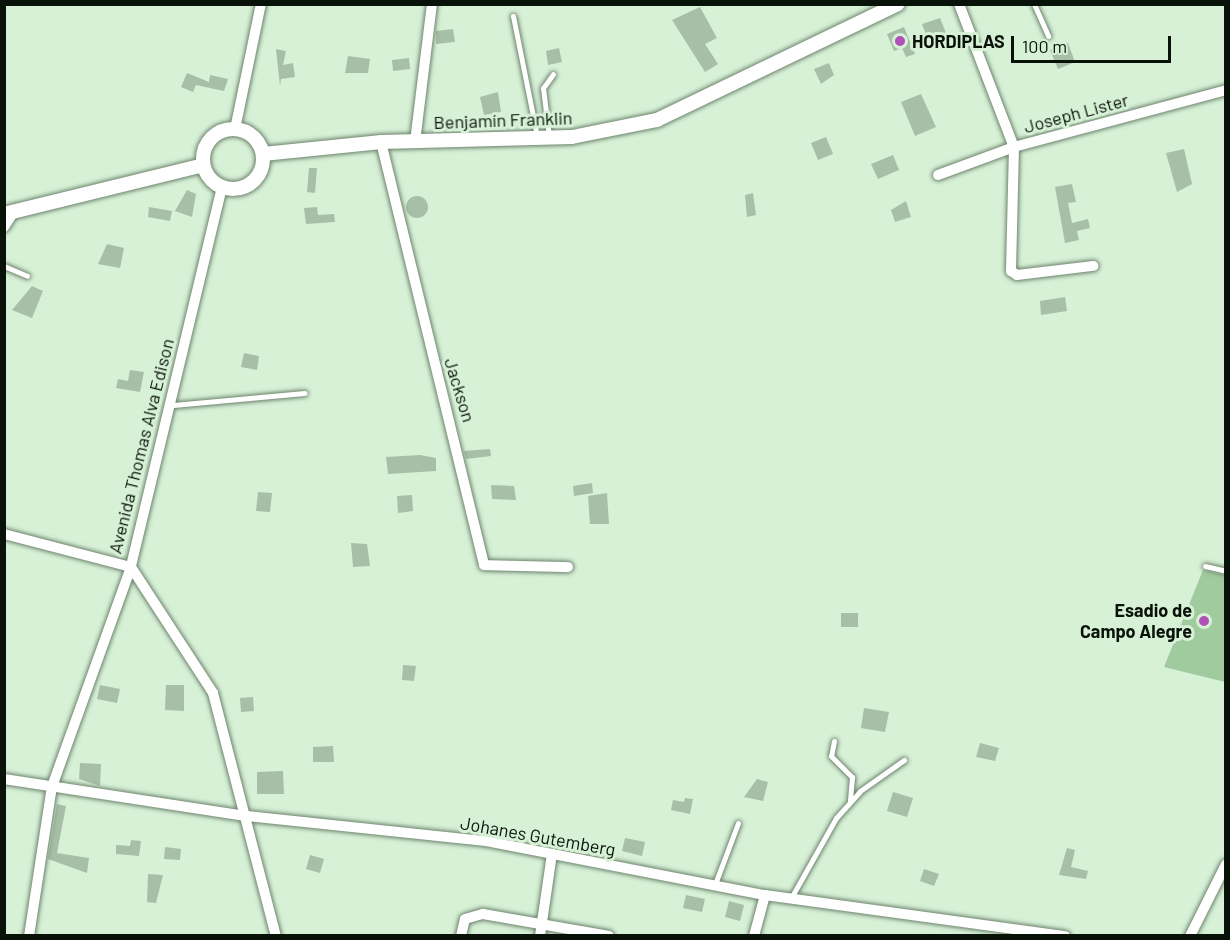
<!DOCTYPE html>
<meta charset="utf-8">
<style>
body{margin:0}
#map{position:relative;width:1230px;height:940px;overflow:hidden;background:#d7f1d7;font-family:Barlow,sans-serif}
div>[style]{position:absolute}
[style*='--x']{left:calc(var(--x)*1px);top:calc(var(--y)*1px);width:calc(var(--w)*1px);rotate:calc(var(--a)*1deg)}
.green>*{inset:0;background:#9fcb9f}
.building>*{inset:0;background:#a6bfa6}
.round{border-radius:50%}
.roads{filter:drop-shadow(0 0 2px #6d846d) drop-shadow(0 0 2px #6d846d)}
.lane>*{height:5px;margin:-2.5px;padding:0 2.5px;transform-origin:2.5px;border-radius:2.5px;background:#fff}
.street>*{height:10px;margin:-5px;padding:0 5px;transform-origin:5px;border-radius:5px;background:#fff}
.secondary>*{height:14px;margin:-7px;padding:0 7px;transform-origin:7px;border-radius:7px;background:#fff}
.secondary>.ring{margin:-7px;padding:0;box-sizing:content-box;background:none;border:14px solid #fff;border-radius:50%}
.dots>*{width:16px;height:16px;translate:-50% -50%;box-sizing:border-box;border:3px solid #d7f1d7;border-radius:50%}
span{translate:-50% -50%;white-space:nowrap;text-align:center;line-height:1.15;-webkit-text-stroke:6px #d7f1d7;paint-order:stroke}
.poi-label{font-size:18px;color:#091209;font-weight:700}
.left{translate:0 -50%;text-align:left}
.right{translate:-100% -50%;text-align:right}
.street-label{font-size:18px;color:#091209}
.frame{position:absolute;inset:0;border:6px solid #091209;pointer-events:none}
.scale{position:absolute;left:1011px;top:36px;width:160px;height:27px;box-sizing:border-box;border:3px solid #091209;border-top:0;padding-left:8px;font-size:18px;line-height:21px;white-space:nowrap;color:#091209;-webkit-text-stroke:4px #d7f1d7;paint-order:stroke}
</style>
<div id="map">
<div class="green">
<div style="clip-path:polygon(1203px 570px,1225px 575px,1225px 682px,1164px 667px)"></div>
</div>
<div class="building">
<div style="clip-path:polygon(700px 7px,717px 38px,705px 44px,718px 64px,705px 72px,672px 20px)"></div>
<div style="clip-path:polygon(940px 18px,946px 33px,928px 40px,922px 24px)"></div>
<div style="clip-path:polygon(904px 27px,915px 54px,906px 57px,902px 48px,894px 51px,887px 34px)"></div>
<div style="clip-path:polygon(453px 29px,455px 42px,436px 44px,436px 31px)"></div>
<div style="clip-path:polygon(1068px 43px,1075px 62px,1058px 69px,1050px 50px)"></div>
<div style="clip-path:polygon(559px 48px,562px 62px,548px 65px,546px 51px)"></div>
<div style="clip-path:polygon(276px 49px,286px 51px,283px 65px,293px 63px,295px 77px,281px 79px,280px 86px)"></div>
<div style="clip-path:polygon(348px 56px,370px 59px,368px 73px,345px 73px)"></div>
<div style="clip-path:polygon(409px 58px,410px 69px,393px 71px,392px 60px)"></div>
<div style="clip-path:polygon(829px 63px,834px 75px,821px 84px,814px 69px)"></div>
<div style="clip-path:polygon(187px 73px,209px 82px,210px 75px,228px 79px,224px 91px,196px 85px,193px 92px,181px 87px)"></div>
<div style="clip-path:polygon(498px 92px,501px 112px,484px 115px,480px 97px)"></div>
<div style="clip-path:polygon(921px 94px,936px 127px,915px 136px,901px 102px)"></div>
<div style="clip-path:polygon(826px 137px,833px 154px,818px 160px,811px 143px)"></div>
<div style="clip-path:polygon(1184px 149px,1192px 184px,1177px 192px,1166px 153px)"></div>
<div style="clip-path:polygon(893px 155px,899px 170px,878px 179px,871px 164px)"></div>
<div style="clip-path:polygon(309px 168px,317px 168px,315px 193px,307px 192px)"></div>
<div style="clip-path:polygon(1072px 184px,1076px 202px,1068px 203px,1072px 223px,1088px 219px,1090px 228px,1077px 231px,1079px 240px,1065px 243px,1055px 187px)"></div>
<div style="clip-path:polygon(187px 190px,196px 194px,192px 217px,175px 211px)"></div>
<div style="clip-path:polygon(753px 193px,756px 215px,747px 217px,745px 195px)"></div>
<div class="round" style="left:406px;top:196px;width:22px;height:22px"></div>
<div style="clip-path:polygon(906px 201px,911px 217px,895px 222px,891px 210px)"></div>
<div style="clip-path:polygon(149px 207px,172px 211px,170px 221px,148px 217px)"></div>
<div style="clip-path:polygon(317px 207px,318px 215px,334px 214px,335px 222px,306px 224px,304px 208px)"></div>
<div style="clip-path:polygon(107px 244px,124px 248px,120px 268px,98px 264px)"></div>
<div style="clip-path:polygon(32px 286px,43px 291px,32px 318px,12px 310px)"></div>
<div style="clip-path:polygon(1065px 297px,1067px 311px,1041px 315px,1040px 301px)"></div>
<div style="clip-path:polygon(244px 353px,259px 356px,257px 370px,241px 367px)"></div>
<div style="clip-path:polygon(130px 370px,144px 372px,140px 392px,116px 388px,118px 379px,128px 381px)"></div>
<div style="clip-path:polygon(490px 449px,491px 456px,466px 459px,464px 451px)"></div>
<div style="clip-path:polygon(420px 455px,436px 458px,436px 471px,388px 474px,386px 457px)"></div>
<div style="clip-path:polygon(592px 483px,593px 493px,574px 496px,573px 486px)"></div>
<div style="clip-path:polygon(491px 485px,514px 486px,516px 500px,492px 499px)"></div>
<div style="clip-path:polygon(258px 492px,272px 493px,270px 512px,256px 511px)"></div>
<div style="clip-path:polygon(607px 493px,609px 524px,590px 524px,588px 496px)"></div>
<div style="clip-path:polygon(412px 495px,413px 511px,398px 513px,397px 496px)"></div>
<div style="clip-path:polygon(351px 543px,367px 544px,370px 566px,353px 567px)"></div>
<div style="clip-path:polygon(841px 613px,858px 613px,858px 627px,841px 627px)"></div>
<div style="clip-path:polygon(403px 665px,416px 666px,414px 681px,402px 680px)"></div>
<div style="clip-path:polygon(100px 685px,120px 689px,117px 703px,97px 699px)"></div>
<div style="clip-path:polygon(166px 685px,184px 685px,184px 711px,165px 710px)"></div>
<div style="clip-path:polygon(253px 697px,254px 711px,241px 712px,240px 698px)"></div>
<div style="clip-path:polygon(864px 708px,889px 712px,885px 732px,861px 728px)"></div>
<div style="clip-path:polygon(980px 743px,999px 748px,995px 761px,976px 757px)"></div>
<div style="clip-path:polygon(333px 746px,334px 762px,313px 762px,313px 747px)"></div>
<div style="clip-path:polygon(80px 763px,101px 764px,100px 786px,79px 779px)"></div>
<div style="clip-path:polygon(283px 771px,284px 794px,257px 794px,257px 772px)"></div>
<div style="clip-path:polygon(757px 779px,768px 782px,763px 801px,744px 797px)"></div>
<div style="clip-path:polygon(893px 792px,913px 798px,907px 817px,887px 811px)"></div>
<div style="clip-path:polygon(685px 798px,693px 799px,690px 814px,671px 810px,673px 800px,684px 802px)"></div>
<div style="clip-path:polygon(57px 804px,66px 806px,57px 853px,89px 858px,87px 873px,48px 859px)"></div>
<div style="clip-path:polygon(625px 838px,645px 842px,642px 856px,622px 851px)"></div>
<div style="clip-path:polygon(131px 840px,141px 841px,139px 856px,116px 854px,116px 845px,130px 846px)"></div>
<div style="clip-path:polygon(165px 847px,181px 849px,180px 860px,164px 859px)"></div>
<div style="clip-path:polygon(1067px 848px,1075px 850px,1071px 867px,1088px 871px,1086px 879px,1059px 875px)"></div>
<div style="clip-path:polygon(310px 855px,324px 859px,320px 873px,306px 869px)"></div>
<div style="clip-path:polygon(924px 869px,939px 874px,934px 886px,920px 881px)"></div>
<div style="clip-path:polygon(148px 874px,163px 875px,156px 903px,147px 902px)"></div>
<div style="clip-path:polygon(686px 895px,705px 899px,702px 912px,683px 908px)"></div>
<div style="clip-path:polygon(729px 901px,744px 905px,740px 921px,725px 917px)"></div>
</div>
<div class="roads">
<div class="lane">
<div style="--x:1034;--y:4;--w:35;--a:66"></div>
<div style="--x:513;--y:16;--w:122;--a:78.7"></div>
<div style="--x:549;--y:136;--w:48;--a:-97.1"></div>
<div style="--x:543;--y:88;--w:17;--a:-54"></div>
<div style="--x:4;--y:266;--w:25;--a:23"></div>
<div style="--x:173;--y:405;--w:132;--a:-5.2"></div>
<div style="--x:1205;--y:566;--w:22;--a:13"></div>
<div style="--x:834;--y:741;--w:15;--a:101"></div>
<div style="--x:831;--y:756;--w:30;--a:45"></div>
<div style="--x:852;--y:777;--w:24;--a:95"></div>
<div style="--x:715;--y:884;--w:65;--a:-69.3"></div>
<div style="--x:791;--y:898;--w:92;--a:-60.6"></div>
<div style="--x:836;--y:818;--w:36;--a:-48"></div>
<div style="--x:860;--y:791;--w:54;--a:-35.2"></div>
</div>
<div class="street">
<div style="--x:959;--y:4;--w:153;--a:69"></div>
<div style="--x:1014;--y:147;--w:124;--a:91.4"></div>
<div style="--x:1011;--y:271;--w:7;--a:34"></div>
<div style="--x:1017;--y:275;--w:77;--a:-6.8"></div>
<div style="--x:235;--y:129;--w:128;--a:-78.3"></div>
<div style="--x:381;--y:142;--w:435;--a:76.3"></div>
<div style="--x:484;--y:565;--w:84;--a:1.4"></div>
<div style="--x:415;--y:142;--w:139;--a:-83"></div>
<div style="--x:938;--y:175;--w:81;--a:-20.2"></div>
<div style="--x:1014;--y:147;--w:220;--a:-15"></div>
<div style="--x:222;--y:187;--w:391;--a:103.5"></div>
<div style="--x:131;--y:567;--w:150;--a:56.9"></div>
<div style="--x:213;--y:693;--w:251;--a:75.5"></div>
<div style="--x:4;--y:227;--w:17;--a:-57"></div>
<div style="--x:4;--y:534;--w:131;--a:14.6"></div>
<div style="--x:131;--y:567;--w:233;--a:109.8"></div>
<div style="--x:52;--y:786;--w:152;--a:98.7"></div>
<div style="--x:4;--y:779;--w:246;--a:8.7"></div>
<div style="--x:247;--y:816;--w:240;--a:6"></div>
<div style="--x:486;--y:841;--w:284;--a:11"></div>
<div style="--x:765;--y:895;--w:303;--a:7.8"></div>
<div style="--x:461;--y:936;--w:17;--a:-77"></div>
<div style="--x:465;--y:919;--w:19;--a:-16"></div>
<div style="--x:483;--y:914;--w:128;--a:9.9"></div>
<div style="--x:540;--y:936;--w:83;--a:-81.7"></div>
<div style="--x:754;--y:936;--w:42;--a:-75"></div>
<div style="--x:1190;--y:936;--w:80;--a:-63.4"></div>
</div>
<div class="secondary">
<div class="ring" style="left:203px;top:129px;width:46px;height:46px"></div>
<div style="--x:263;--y:154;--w:119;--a:-5.8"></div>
<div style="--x:381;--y:142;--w:191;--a:-1.5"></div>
<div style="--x:572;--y:137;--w:87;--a:-11.3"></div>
<div style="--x:657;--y:120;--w:267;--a:-25.7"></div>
<div style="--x:4;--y:214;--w:205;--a:-13.8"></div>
</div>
</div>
<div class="dots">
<div style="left:900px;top:41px;background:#b150b7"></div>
<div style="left:1204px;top:621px;background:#b150b7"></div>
</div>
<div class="poi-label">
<span class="left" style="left:912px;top:41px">HORDIPLAS</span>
<span class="right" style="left:1192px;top:621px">Esadio de<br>Campo Alegre</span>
</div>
<div class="street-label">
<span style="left:1076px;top:113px;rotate:-15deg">Joseph Lister</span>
<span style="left:503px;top:120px;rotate:-2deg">Benjamín Franklin</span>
<span style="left:460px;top:390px;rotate:73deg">Jackson</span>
<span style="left:141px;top:446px;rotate:-76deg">Avenida Thomas Alva Edison</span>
<span style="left:538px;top:836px;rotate:10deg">Johanes Gutemberg</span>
</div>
<div class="frame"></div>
<div class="scale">100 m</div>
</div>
